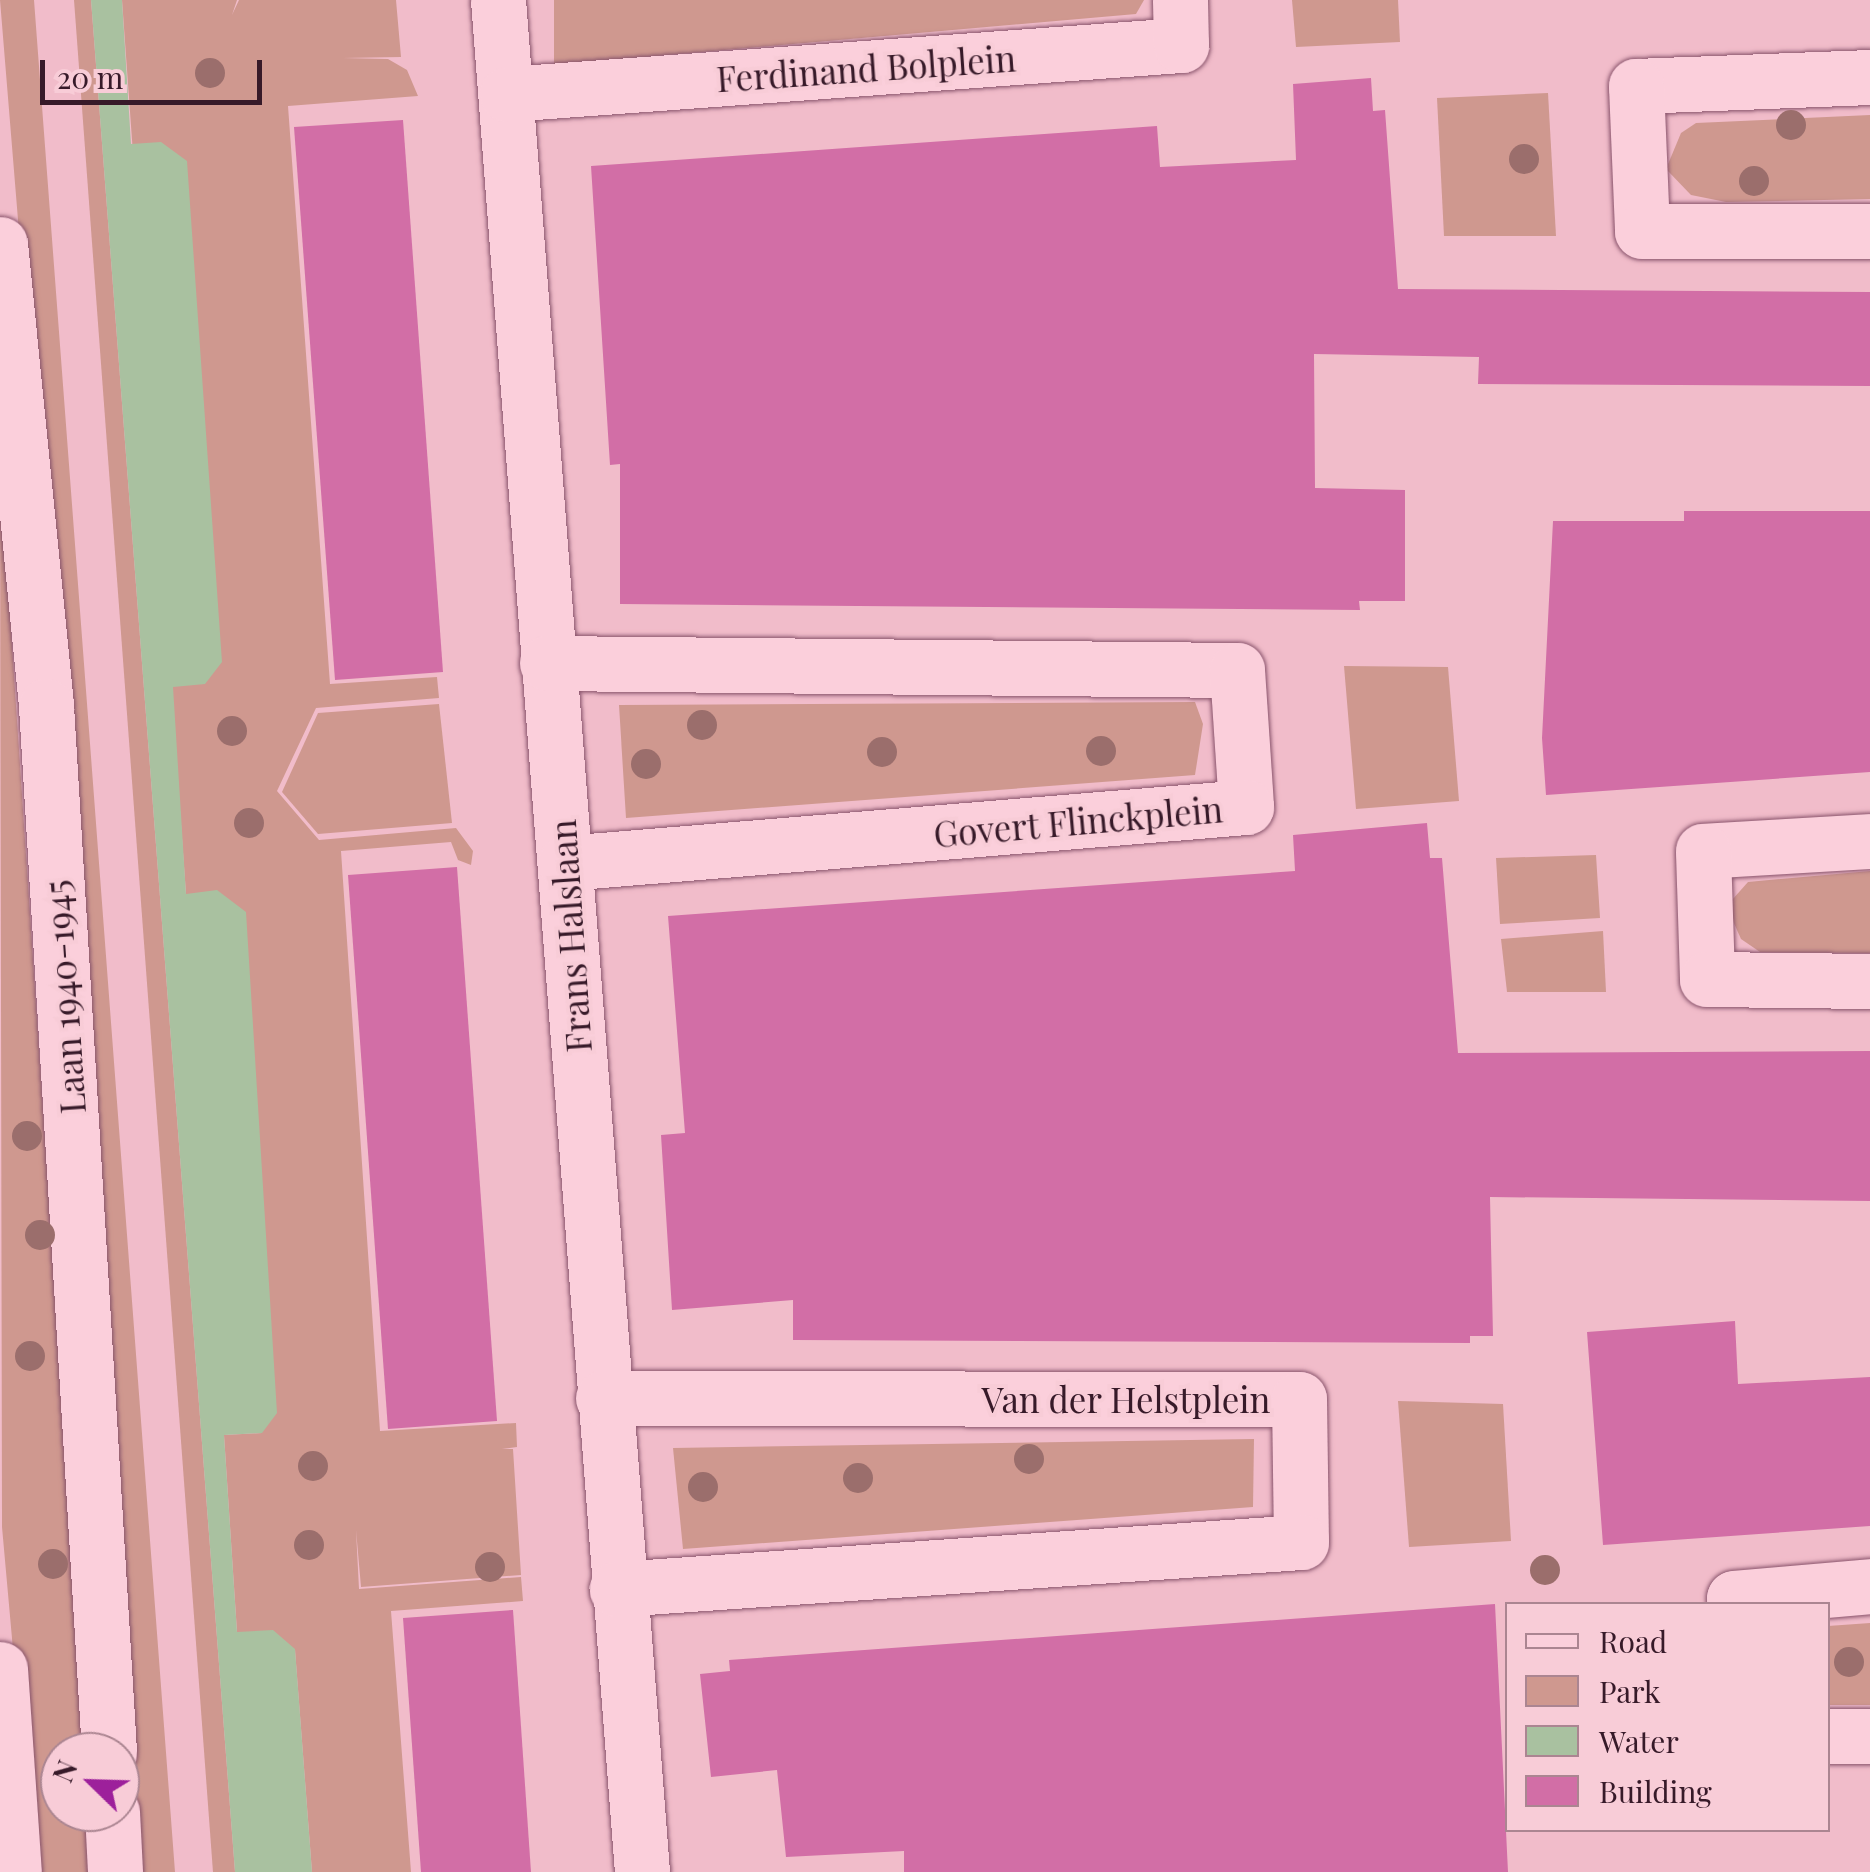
<!DOCTYPE html>
<style>
body{margin:0}
#map{position:relative;width:1870px;height:1872px;overflow:hidden;background:#f1bcca;font-family:"Playfair Display",serif}
div>[style]{position:absolute}
[style*='--x']{left:calc(var(--x)*1px);top:calc(var(--y)*1px);width:calc(var(--w)*1px);rotate:calc(var(--a)*1deg)}
.green>*{inset:0;background:#cf988f}
.water>*{inset:0;background:#a9c1a0}
.building>*{inset:0;background:#d26ea6}
.roads{filter:drop-shadow(0 0 2px #89546c) drop-shadow(0 0 2px #89546c)}
.minor>*{height:55px;margin:-27.5px;padding:0 27.5px;transform-origin:27.5px;border-radius:27.5px;background:#fbcfdb}
.secondary>*{height:55px;margin:-27.5px;padding:0 27.5px;transform-origin:27.5px;border-radius:27.5px;background:#fbcfdb}
.trees>*{width:30px;height:30px;margin:-15px;border-radius:50%;background:#9b6e6c}
span{translate:-50% -50%;white-space:nowrap;text-align:center;line-height:1.15;-webkit-text-stroke:8px #f8ccd7;paint-order:stroke}
.street-label{font-size:35px;color:#371a29}
.legend{position:absolute;left:1505px;top:1602px;width:325px;height:230px;box-sizing:border-box;background:#f8ccd7;border:2px solid #ab8591;margin:0;padding:12px 18px;list-style:none;font-size:30px;color:#371a29}
.legend li{display:flex;align-items:center;gap:20px;height:50px}
.legend b{width:50px;border:2px solid #ab8591}
.north{position:absolute;left:40px;top:1732px;width:100px;height:100px;box-sizing:border-box;background:#f8ccd7;border:2px solid #ab8591;border-radius:50%;rotate:293deg;font-size:28px;font-weight:700;line-height:40px;text-align:center;color:#371a29}
.north::after{content:'';display:block;margin:auto;width:35px;height:45px;background:#9d209b;clip-path:polygon(50% 0,100% 100%,50% 72%,0 100%)}
.scale{position:absolute;left:40px;top:60px;width:222px;height:45px;box-sizing:border-box;border:5px solid #371a29;border-top:0;padding-left:12px;font-size:30px;line-height:35px;white-space:nowrap;color:#371a29;-webkit-text-stroke:8px #f8ccd7;paint-order:stroke}
</style>
<div id="map">
<div class="green">
<div style="clip-path:polygon(0 0,34px 0,175px 1872px,138px 1872px,114px 1391px)"></div>
<div style="clip-path:polygon(74px 0,91px 0,235px 1872px,213px 1872px)"></div>
<div style="clip-path:polygon(122px 0,237px 0,232px 15px,239px 0,396px 0,401px 57px,343px 58px,388px 59px,407px 70px,418px 96px,288px 106px,330px 684px,437px 677px,439px 698px,316px 708px,277px 791px,319px 840px,456px 828px,473px 851px,471px 865px,458px 860px,451px 842px,341px 851px,380px 1431px,516px 1423px,517px 1447px,502px 1449px,513px 1449px,521px 1575px,361px 1587px,356px 1530px,359px 1589px,521px 1577px,523px 1601px,391px 1611px,411px 1872px,312px 1872px,295px 1650px,237px 1632px,224px 1435px,262px 1433px,186px 894px)"></div>
<div style="clip-path:polygon(554px 0,1144px 0,1136px 14px,554px 65px)"></div>
<div style="clip-path:polygon(1292px 0,1398px 0,1400px 42px,1296px 47px)"></div>
<div style="clip-path:polygon(1548px 93px,1556px 236px,1444px 236px,1437px 98px)"></div>
<div style="clip-path:polygon(1870px 115px,1870px 199px,1726px 202px,1691px 195px,1666px 169px,1681px 133px,1696px 123px)"></div>
<div style="clip-path:polygon(0 466px,86px 1752px,60px 1752px,60px 1812px,88px 1812px,91px 1872px,33px 1872px,2px 1527px)"></div>
<div style="clip-path:polygon(1344px 666px,1448px 667px,1459px 801px,1356px 809px)"></div>
<div style="clip-path:polygon(1195px 702px,1203px 724px,1195px 775px,626px 818px,619px 705px)"></div>
<div style="clip-path:polygon(439px 704px,452px 823px,318px 834px,282px 792px,318px 713px)"></div>
<div style="clip-path:polygon(1596px 855px,1600px 918px,1500px 924px,1496px 858px)"></div>
<div style="clip-path:polygon(1870px 871px,1870px 953px,1760px 952px,1741px 939px,1733px 921px,1732px 900px,1748px 882px)"></div>
<div style="clip-path:polygon(1603px 931px,1606px 992px,1507px 992px,1501px 939px)"></div>
<div style="clip-path:polygon(1398px 1401px,1503px 1404px,1511px 1541px,1409px 1547px)"></div>
<div style="clip-path:polygon(1254px 1439px,1253px 1507px,683px 1549px,673px 1448px)"></div>
<div style="clip-path:polygon(1870px 1623px,1870px 1705px,1828px 1705px,1828px 1626px)"></div>
</div>
<div class="water">
<div style="clip-path:polygon(91px 0,122px 0,131px 144px,161px 142px,187px 161px,222px 662px,205px 684px,173px 687px,186px 894px,217px 890px,246px 912px,277px 1413px,262px 1433px,224px 1435px,237px 1632px,273px 1630px,295px 1649px,312px 1872px,235px 1872px)"></div>
</div>
<div class="building">
<div style="clip-path:polygon(1371px 78px,1373px 111px,1385px 110px,1398px 289px,1870px 292px,1870px 386px,1478px 384px,1479px 357px,1314px 354px,1315px 488px,1405px 490px,1405px 601px,1359px 601px,1360px 610px,620px 604px,620px 464px,610px 465px,591px 166px,1157px 126px,1160px 167px,1296px 160px,1293px 84px)"></div>
<div style="clip-path:polygon(403px 120px,443px 672px,335px 680px,294px 127px)"></div>
<div style="clip-path:polygon(1684px 511px,1870px 511px,1870px 772px,1546px 795px,1542px 738px,1553px 521px,1684px 521px)"></div>
<div style="clip-path:polygon(1427px 823px,1430px 858px,1442px 858px,1458px 1053px,1870px 1051px,1870px 1201px,1490px 1197px,1493px 1336px,1470px 1336px,1470px 1343px,793px 1340px,793px 1300px,672px 1310px,661px 1135px,685px 1133px,668px 916px,1295px 871px,1293px 835px)"></div>
<div style="clip-path:polygon(457px 867px,497px 1421px,388px 1429px,348px 875px)"></div>
<div style="clip-path:polygon(1735px 1321px,1738px 1384px,1870px 1377px,1870px 1526px,1603px 1545px,1587px 1332px)"></div>
<div style="clip-path:polygon(1495px 1604px,1508px 1872px,904px 1872px,904px 1851px,786px 1857px,777px 1770px,711px 1777px,700px 1674px,730px 1671px,729px 1660px)"></div>
<div style="clip-path:polygon(513px 1610px,531px 1872px,421px 1872px,403px 1618px)"></div>
</div>
<div class="roads">
<div class="minor">
<div style="--x:498;--y:0;--w:1878;--a:85.6"></div>
<div style="--x:1870;--y:77;--w:234;--a:177.8"></div>
<div style="--x:1636;--y:86;--w:145;--a:87.6"></div>
<div style="--x:1642;--y:231;--w:228;--a:0"></div>
<div style="--x:507;--y:94;--w:676;--a:-4.16"></div>
<div style="--x:1181;--y:45;--w:45;--a:-91.3"></div>
<div style="--x:547;--y:663;--w:690;--a:0.58"></div>
<div style="--x:1237;--y:670;--w:137;--a:86.2"></div>
<div style="--x:1246;--y:807;--w:683;--a:175.3"></div>
<div style="--x:1870;--y:841;--w:167;--a:176.6"></div>
<div style="--x:1703;--y:851;--w:128;--a:88.2"></div>
<div style="--x:1707;--y:979;--w:163;--a:0.7"></div>
<div style="--x:603;--y:1398;--w:696;--a:0.08"></div>
<div style="--x:1299;--y:1399;--w:143;--a:89.2"></div>
<div style="--x:1301;--y:1542;--w:686;--a:176.07"></div>
<div style="--x:1735;--y:1604;--w:6;--a:-99"></div>
<div style="--x:1734;--y:1598;--w:137;--a:-5"></div>
<div style="--x:1828;--y:1736;--w:42;--a:0"></div>
</div>
<div class="secondary">
<div style="--x:0;--y:244;--w:464;--a:84.3"></div>
<div style="--x:46;--y:706;--w:1048;--a:86.55"></div>
<div style="--x:0;--y:1669;--w:203;--a:86.1"></div>
<div style="--x:112;--y:1812;--w:60;--a:87.1"></div>
</div>
</div>
<div class="trees">
<div style="left:210px;top:73px"></div>
<div style="left:1791px;top:125px"></div>
<div style="left:1524px;top:159px"></div>
<div style="left:1754px;top:181px"></div>
<div style="left:702px;top:725px"></div>
<div style="left:232px;top:731px"></div>
<div style="left:1101px;top:751px"></div>
<div style="left:882px;top:752px"></div>
<div style="left:646px;top:764px"></div>
<div style="left:249px;top:823px"></div>
<div style="left:27px;top:1136px"></div>
<div style="left:40px;top:1235px"></div>
<div style="left:30px;top:1356px"></div>
<div style="left:1029px;top:1459px"></div>
<div style="left:313px;top:1466px"></div>
<div style="left:858px;top:1478px"></div>
<div style="left:703px;top:1487px"></div>
<div style="left:309px;top:1545px"></div>
<div style="left:53px;top:1564px"></div>
<div style="left:490px;top:1567px"></div>
<div style="left:1545px;top:1570px"></div>
<div style="left:1849px;top:1662px"></div>
</div>
<div class="street-label">
<span style="left:866px;top:68px;rotate:-4deg">Ferdinand Bolplein</span>
<span style="left:1078px;top:821px;rotate:-5deg">Govert Flinckplein</span>
<span style="left:570px;top:936px;rotate:-94deg">Frans Halslaan</span>
<span style="left:64px;top:997px;rotate:-94deg">Laan 1940-1945</span>
<span style="left:1126px;top:1399px">Van der Helstplein</span>
</div>
<ul class="legend">
<li><b style="height:12px;background:#fbcfdb"></b>Road</li>
<li><b style="height:28px;background:#cf988f"></b>Park</li>
<li><b style="height:28px;background:#a9c1a0"></b>Water</li>
<li><b style="height:28px;background:#d26ea6"></b>Building</li>
</ul>
<div class="north">N</div>
<div class="scale">20 m</div>
</div>
